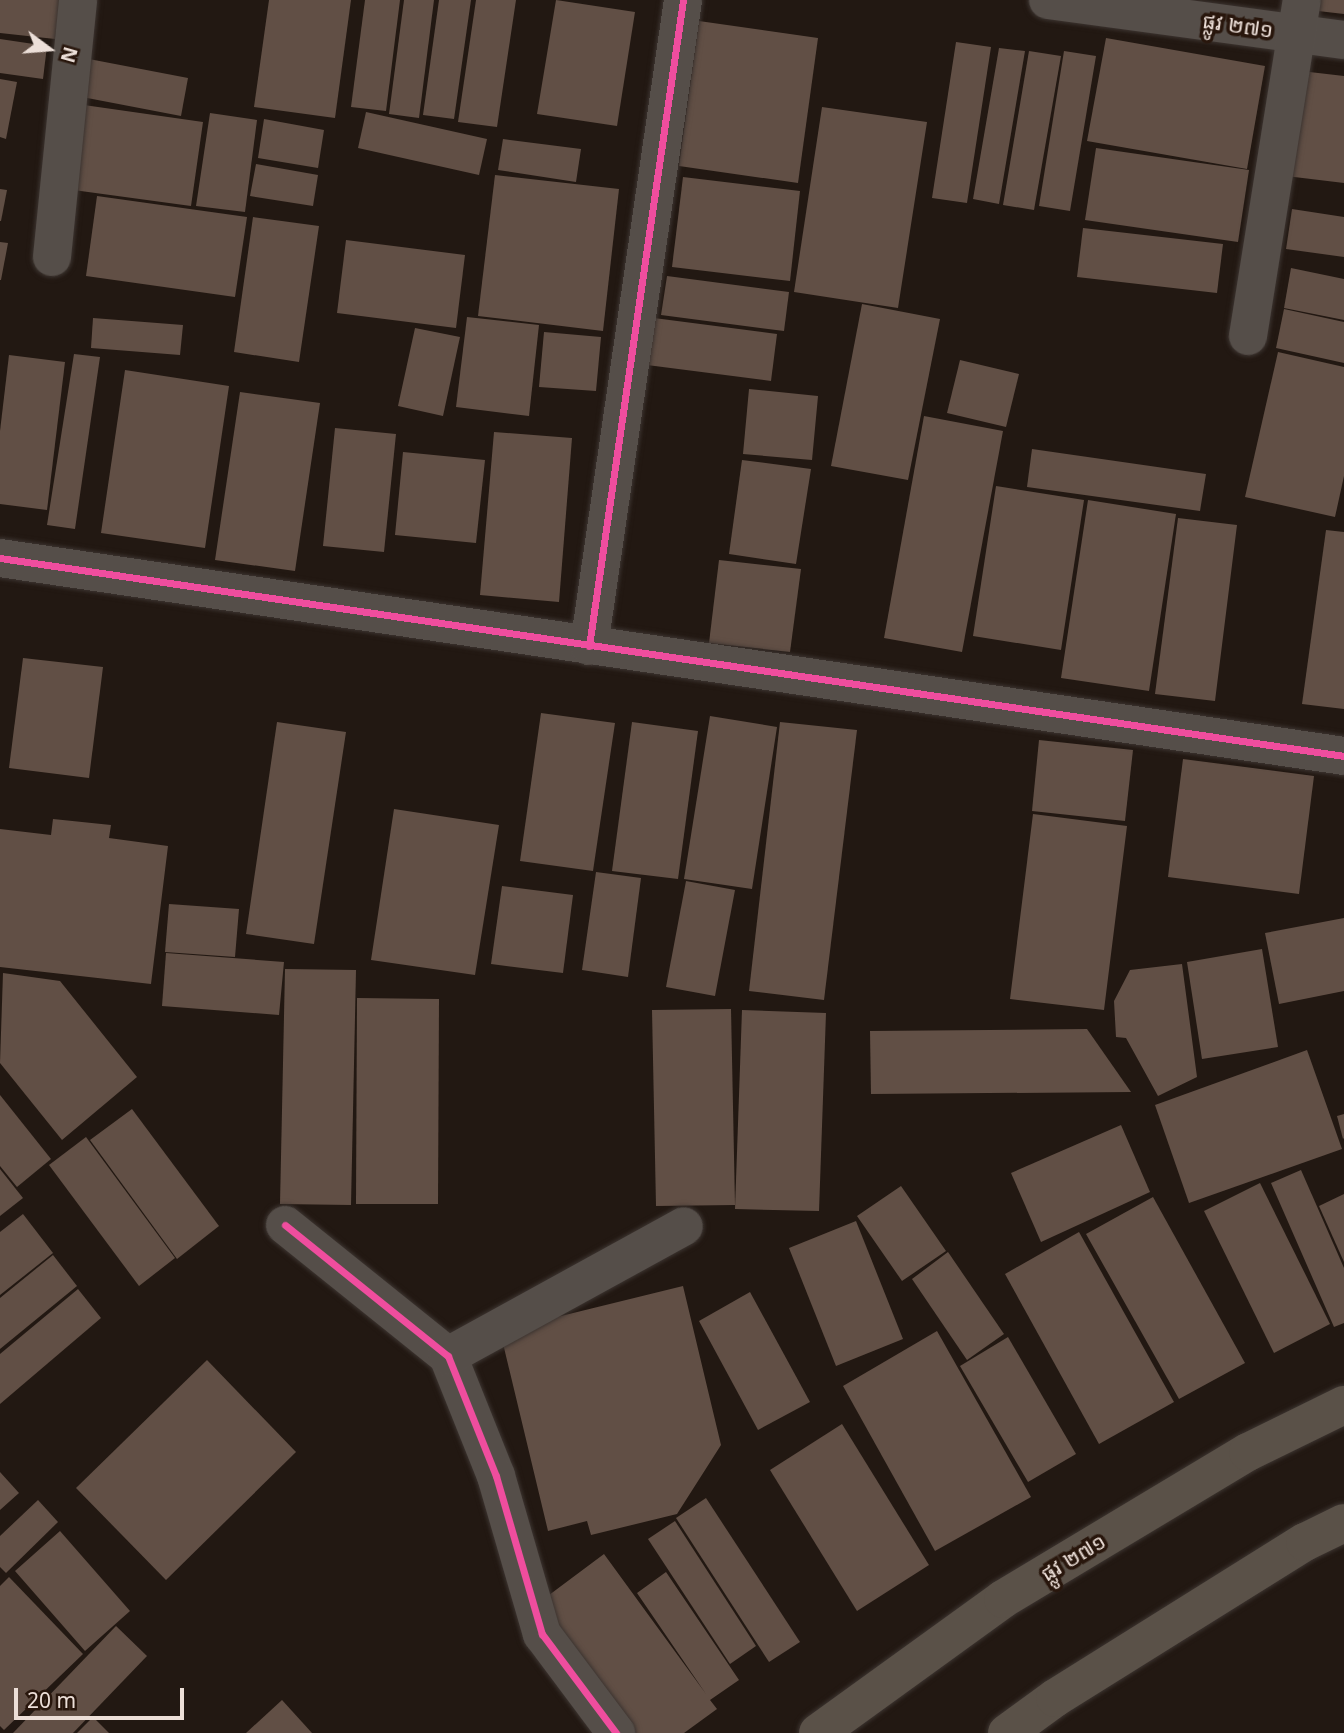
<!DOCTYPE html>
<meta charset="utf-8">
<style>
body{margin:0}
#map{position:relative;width:1344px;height:1733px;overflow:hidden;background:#221812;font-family:"Noto Sans","Noto Sans Khmer",sans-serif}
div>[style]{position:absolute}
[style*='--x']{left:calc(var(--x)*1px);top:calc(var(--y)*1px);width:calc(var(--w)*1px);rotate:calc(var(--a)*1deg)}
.building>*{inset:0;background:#614f45}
.roads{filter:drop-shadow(0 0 2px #3c3430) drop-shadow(0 0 2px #3c3430)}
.minor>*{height:38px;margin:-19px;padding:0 19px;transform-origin:19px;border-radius:19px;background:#554e49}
.primary>*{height:38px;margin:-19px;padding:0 19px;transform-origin:19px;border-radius:19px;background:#5a5148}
.cycleway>*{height:7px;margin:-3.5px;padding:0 3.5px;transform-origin:3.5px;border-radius:3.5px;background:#ef4d9e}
span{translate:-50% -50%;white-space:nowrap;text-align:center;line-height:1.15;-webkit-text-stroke:7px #28160c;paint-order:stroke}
.street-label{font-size:21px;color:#ecdfd8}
.north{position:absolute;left:14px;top:14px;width:70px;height:70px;-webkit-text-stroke:5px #28160c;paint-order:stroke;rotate:106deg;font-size:19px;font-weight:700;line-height:28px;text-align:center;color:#ecdfd8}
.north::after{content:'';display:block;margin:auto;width:24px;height:32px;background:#ecdfd8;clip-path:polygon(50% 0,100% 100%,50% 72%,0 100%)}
.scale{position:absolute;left:14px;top:1688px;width:170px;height:32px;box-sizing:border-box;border:4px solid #ecdfd8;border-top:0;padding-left:9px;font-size:21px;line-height:24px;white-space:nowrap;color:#ecdfd8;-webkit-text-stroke:5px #28160c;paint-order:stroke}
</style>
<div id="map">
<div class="building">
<div style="clip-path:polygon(0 0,60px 0,55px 39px,0 33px)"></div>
<div style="clip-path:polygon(269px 0,351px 0,335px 118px,254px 107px)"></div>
<div style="clip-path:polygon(365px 0,400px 0,386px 111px,351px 107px)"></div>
<div style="clip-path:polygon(404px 0,434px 0,419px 118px,389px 114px)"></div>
<div style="clip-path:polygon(439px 0,471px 0,454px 119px,423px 115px)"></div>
<div style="clip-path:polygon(476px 0,516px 0,497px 127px,458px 122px)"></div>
<div style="clip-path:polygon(556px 0,635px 12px,617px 126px,537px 114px)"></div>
<div style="clip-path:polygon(1319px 0,1344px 0,1344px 14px,1318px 11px)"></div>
<div style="clip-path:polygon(699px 21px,818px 38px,798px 183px,679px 166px)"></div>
<div style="clip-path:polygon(1106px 38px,1265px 66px,1247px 169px,1087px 141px)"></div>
<div style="clip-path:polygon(0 39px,47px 46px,43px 79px,0 73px)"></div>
<div style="clip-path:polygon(956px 42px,991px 47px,967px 203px,932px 198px)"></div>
<div style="clip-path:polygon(999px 48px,1025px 51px,999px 204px,973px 199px)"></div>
<div style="clip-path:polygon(1029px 51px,1061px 56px,1034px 210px,1003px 205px)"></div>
<div style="clip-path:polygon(1064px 51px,1096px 56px,1070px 211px,1039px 206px)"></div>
<div style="clip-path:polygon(89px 59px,188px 78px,181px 116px,82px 97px)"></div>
<div style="clip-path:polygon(1301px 71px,1344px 76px,1344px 183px,1286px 176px)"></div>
<div style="clip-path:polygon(0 79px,17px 82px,6px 139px,0 137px)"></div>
<div style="clip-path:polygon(77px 104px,203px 122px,191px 206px,66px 189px)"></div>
<div style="clip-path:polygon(822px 107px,927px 122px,898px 308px,794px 292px)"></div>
<div style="clip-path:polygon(366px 112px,487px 139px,479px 175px,358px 148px)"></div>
<div style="clip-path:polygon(210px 113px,257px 120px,245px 212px,196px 206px)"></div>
<div style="clip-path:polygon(264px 119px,324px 130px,318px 168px,258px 158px)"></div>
<div style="clip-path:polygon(503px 139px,581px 149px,576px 182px,498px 170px)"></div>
<div style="clip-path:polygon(1096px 148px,1249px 170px,1238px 242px,1085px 220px)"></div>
<div style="clip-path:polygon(256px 164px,318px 175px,313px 206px,250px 196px)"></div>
<div style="clip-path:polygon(495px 175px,619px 189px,603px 331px,478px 316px)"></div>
<div style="clip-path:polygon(683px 177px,800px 191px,790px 281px,672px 267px)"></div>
<div style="clip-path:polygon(0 189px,7px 190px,1px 221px,0 221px)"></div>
<div style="clip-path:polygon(97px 196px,247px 217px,235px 297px,86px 276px)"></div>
<div style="clip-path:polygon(1292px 209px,1344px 217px,1344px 257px,1286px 249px)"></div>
<div style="clip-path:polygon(253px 217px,319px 226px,299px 362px,234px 352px)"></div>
<div style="clip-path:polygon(1083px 228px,1223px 244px,1217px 293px,1077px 277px)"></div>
<div style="clip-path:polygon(346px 240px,465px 255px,456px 328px,337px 313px)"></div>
<div style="clip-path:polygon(0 242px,8px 243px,1px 280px,0 280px)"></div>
<div style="clip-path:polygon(1291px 268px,1344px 279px,1344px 320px,1284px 308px)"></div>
<div style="clip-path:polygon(667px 276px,789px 292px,784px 331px,661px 315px)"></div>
<div style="clip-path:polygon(862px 304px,940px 319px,908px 480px,831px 466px)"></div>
<div style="clip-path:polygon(1284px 309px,1344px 322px,1344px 363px,1276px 348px)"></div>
<div style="clip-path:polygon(467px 317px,539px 325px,529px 416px,456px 407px)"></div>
<div style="clip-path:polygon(93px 318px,183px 325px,180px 355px,91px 348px)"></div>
<div style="clip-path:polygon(654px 318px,777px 334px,771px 381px,647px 365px)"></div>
<div style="clip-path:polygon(415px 328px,460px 337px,443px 416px,398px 406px)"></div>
<div style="clip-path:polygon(544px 332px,601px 337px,596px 391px,539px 387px)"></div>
<div style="clip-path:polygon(1278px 352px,1344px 367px,1344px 476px,1335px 517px,1245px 497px)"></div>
<div style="clip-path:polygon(74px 354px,100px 357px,75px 529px,47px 525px)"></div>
<div style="clip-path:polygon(9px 355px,65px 362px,47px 510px,0 504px,0 431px)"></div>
<div style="clip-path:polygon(960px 360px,1019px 374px,1006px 427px,947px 413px)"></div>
<div style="clip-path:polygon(125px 370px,229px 386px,205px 548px,101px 533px)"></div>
<div style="clip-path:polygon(749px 389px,818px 396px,812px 460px,743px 454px)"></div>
<div style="clip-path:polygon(240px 392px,320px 403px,295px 571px,215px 560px)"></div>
<div style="clip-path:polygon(924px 416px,1003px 431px,962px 652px,884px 638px)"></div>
<div style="clip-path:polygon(335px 428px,396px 434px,384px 552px,323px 546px)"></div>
<div style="clip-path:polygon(494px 432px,572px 438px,559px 602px,480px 595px)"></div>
<div style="clip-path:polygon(1032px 449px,1206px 474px,1200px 511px,1027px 487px)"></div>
<div style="clip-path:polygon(403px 452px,485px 460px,476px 543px,395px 535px)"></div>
<div style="clip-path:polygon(742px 460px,811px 469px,796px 564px,729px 554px)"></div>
<div style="clip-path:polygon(996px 486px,1084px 500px,1061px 650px,973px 636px)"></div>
<div style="clip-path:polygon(1088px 500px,1176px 514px,1149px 691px,1061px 678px)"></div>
<div style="clip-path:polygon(1178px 518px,1237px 525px,1215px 701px,1155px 694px)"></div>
<div style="clip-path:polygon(1326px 530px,1344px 532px,1344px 709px,1302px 704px)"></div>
<div style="clip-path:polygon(719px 560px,801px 569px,790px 652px,709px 643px)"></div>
<div style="clip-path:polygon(23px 658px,103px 667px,89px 778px,9px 768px)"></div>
<div style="clip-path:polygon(541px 713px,615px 723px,593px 871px,520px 861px)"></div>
<div style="clip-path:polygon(710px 716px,777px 727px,752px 889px,684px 879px)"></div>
<div style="clip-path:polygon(277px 722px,346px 732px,314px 944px,246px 934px)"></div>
<div style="clip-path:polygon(632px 722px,698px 731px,678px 879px,612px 871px)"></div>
<div style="clip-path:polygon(780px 722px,857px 730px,824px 1000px,749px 991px)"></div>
<div style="clip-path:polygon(1039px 740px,1133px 750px,1125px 821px,1032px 811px)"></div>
<div style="clip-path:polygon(1183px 759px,1314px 776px,1299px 894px,1168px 877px)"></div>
<div style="clip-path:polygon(394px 809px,499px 825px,475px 975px,371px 960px)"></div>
<div style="clip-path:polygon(1033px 814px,1127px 826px,1104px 1010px,1010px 999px)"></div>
<div style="clip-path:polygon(53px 819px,111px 825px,109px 838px,168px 846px,151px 984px,0 967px,0 829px,51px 835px)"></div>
<div style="clip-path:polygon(596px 872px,641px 878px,628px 977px,582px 970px)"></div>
<div style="clip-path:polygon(686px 881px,735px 890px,715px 996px,666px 987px)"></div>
<div style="clip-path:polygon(502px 886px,573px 895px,563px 973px,491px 964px)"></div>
<div style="clip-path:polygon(169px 904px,239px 909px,235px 957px,165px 952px)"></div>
<div style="clip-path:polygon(1344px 918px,1344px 991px,1279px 1004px,1265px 933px)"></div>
<div style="clip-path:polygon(1262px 949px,1278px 1047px,1202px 1059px,1187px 962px)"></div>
<div style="clip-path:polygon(166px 953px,284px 962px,279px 1015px,162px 1006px)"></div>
<div style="clip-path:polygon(1182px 964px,1197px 1077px,1158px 1096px,1126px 1038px,1116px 1037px,1114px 1001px,1130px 970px)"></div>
<div style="clip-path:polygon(285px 969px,356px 970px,351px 1205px,280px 1204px)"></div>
<div style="clip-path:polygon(3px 973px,60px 981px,137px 1077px,62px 1140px,0 1063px)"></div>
<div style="clip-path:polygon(357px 998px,439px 999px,438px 1204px,356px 1204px)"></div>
<div style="clip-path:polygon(731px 1009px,735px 1205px,656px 1206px,652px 1010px)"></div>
<div style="clip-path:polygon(742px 1010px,826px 1013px,819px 1211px,735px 1209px)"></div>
<div style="clip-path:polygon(1087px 1029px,1131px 1092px,871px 1094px,870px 1031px)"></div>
<div style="clip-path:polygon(1307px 1050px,1342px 1149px,1189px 1203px,1155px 1105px)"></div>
<div style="clip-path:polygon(0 1095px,51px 1159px,17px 1187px,0 1166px)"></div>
<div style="clip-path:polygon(132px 1109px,219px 1226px,177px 1259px,90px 1140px)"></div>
<div style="clip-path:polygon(1344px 1114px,1344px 1138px,1343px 1139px,1337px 1116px)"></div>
<div style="clip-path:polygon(1121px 1125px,1150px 1192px,1041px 1242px,1011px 1173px)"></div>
<div style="clip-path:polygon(86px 1137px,175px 1258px,139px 1286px,49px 1165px)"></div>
<div style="clip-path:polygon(0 1169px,23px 1198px,0 1216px)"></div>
<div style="clip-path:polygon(1301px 1170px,1344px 1268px,1344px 1323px,1334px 1327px,1271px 1183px)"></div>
<div style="clip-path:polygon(1260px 1183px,1330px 1324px,1274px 1353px,1204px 1211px)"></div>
<div style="clip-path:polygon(901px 1186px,946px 1251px,902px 1281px,857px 1216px)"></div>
<div style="clip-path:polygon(1344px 1194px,1344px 1262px,1319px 1206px)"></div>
<div style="clip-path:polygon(1153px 1197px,1245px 1363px,1179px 1399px,1086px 1234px)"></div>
<div style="clip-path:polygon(23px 1214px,53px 1253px,0 1295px,0 1232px)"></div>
<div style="clip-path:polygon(856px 1221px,903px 1339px,836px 1366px,789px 1248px)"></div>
<div style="clip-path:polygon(1079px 1232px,1174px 1402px,1099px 1444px,1005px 1274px)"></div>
<div style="clip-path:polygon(948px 1252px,1004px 1334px,967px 1360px,912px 1279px)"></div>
<div style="clip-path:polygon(53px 1255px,77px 1286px,0 1349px,0 1298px)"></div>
<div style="clip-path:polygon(683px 1286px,721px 1445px,677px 1514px,591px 1535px,587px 1521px,548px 1531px,500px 1331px)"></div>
<div style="clip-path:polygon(78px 1289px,101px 1318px,0 1404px,0 1354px)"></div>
<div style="clip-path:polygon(750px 1292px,810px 1402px,758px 1430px,699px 1321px)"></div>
<div style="clip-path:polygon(937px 1331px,1031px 1497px,935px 1551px,843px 1386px)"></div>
<div style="clip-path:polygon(1008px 1337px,1076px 1454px,1028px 1482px,960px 1366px)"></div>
<div style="clip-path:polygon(207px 1360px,296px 1452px,166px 1580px,76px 1488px)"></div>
<div style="clip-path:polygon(842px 1424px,929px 1565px,857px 1611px,770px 1470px)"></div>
<div style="clip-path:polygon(0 1472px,19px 1493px,0 1510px)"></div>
<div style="clip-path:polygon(706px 1498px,800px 1642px,769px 1662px,676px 1518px)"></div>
<div style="clip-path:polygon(38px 1500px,58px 1522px,6px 1573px,0 1567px,0 1536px)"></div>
<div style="clip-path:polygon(675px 1521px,756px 1646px,730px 1664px,648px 1539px)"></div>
<div style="clip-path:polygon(60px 1531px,130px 1611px,85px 1651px,15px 1571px)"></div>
<div style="clip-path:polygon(604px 1554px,706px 1694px,637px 1593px,666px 1572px,739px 1680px,710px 1700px,717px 1709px,684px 1733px,630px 1733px,537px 1604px)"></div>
<div style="clip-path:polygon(9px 1577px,83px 1654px,4px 1730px,0 1726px,0 1586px)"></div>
<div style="clip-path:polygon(116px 1626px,147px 1656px,73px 1733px,13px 1733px)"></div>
<div style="clip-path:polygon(282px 1700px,312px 1733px,246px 1733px)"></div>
<div style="clip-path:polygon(93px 1717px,109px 1733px,77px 1733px)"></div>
</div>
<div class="roads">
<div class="minor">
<div style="--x:1048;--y:0;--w:299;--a:7.7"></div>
<div style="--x:52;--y:257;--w:258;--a:-84.2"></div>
<div style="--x:1248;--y:336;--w:340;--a:-80.9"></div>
<div style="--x:0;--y:558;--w:1359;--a:8.38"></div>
<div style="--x:589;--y:646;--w:653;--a:-81.72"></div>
<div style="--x:285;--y:1225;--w:209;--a:38.8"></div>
<div style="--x:448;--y:1356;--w:129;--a:68.2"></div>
<div style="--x:496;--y:1476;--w:165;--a:73.8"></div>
<div style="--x:542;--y:1634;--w:124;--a:53.2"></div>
<div style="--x:448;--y:1356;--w:269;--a:-28.8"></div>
</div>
<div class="primary">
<div style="--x:818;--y:1733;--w:228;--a:-35.9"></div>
<div style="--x:1003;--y:1599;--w:286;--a:-31"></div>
<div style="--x:1248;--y:1452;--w:107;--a:-26.1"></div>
<div style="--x:1007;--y:1733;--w:59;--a:-36.1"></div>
<div style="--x:1055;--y:1698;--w:295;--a:-32"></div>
<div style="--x:1305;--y:1542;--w:43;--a:-26"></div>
</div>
</div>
<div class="cycleway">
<div style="--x:0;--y:558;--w:1359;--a:8.38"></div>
<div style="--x:589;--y:646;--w:653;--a:-81.72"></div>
<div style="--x:285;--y:1225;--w:209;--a:38.8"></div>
<div style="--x:448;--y:1356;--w:129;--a:68.2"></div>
<div style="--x:496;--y:1476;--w:165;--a:73.8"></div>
<div style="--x:542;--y:1634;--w:124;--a:53.2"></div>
</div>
<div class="street-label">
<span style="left:1238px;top:25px;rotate:8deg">ផ្លូវ ២៧១</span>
<span style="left:1073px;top:1557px;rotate:-31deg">ផ្លូវ ២៧១</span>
</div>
<div class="north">N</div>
<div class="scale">20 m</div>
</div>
